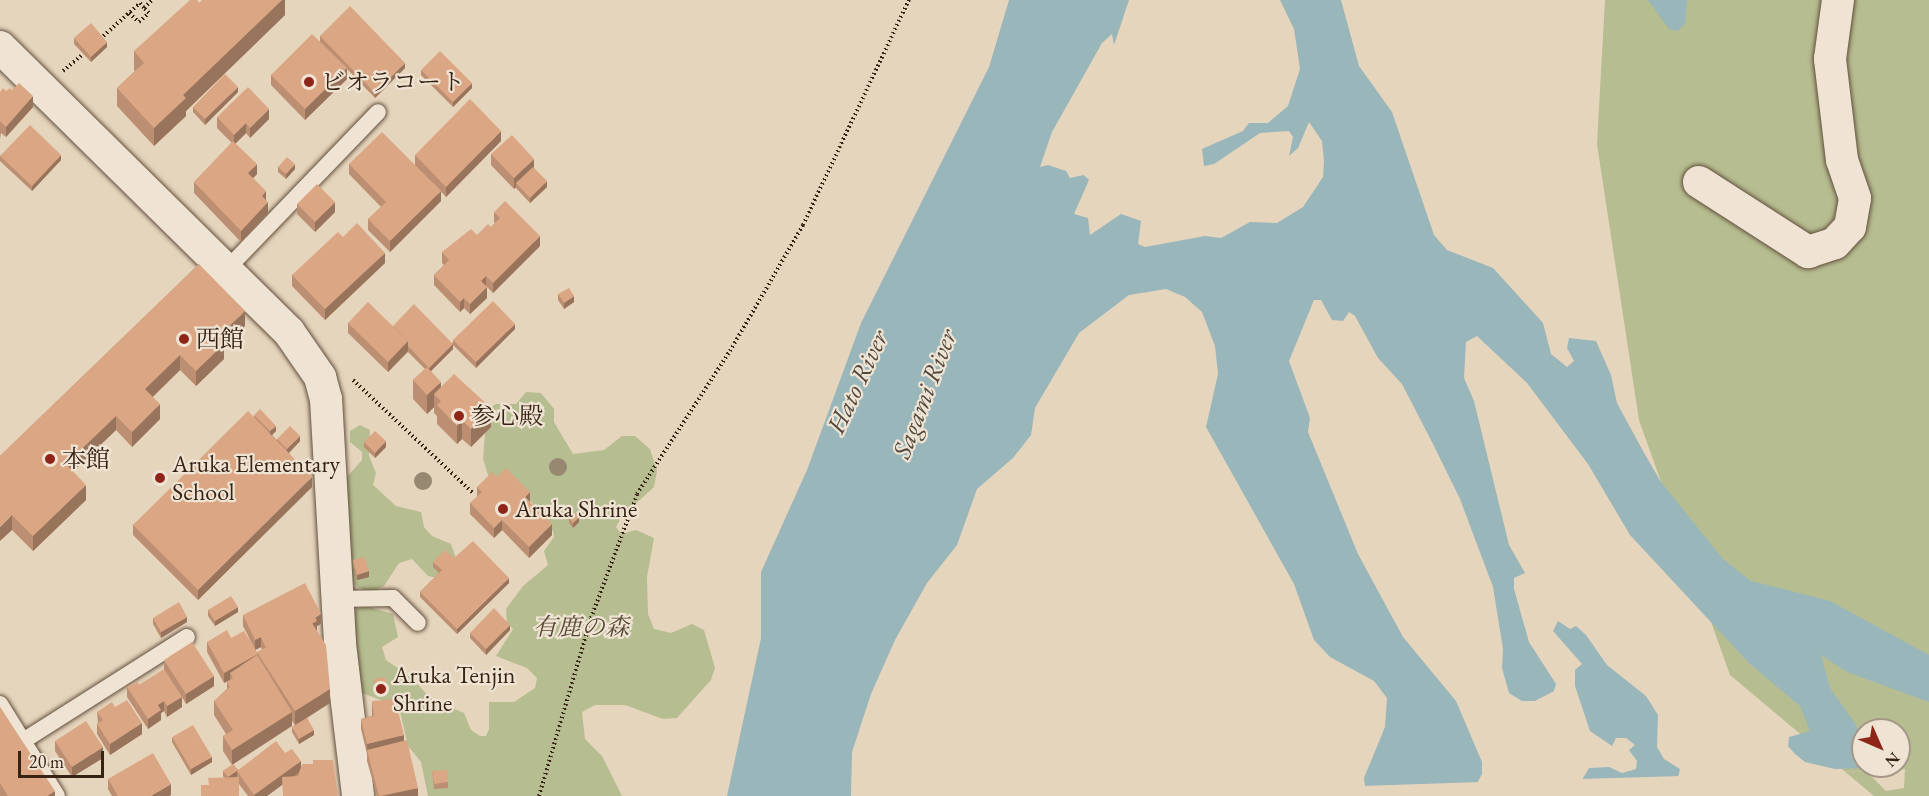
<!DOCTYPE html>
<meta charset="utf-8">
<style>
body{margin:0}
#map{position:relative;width:1929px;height:796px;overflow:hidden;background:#e6d5bd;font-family:"EB Garamond","Noto Serif JP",serif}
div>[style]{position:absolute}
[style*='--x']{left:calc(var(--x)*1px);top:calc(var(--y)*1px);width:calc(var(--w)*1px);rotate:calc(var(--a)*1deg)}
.green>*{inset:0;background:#b6bd90}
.water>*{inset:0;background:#99b6ba}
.pier>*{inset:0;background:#e6d5bd}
.path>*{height:4px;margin-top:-2px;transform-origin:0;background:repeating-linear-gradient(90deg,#372314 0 1.5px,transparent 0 4.5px)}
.roads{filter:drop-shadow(0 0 2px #63503e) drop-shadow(0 0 2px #63503e)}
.lane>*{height:16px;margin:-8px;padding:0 8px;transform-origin:8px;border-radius:8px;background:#efe4d4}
.street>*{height:32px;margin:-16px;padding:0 16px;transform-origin:16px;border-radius:16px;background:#efe4d4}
.trees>*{width:18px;height:18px;margin:-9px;border-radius:50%;background:#978971}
.wall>*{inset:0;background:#bc8f72}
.shaded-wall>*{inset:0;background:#99745c}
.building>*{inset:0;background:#dba684}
.dots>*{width:16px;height:16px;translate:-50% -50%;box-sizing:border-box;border:3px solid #efe4d4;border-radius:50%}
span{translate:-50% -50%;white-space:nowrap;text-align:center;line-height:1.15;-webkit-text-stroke:4.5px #efe4d4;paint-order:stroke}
.poi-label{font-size:24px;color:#372314}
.left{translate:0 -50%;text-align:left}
.park-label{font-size:24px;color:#574a33;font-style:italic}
.water-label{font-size:26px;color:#50483e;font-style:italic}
.north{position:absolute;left:1851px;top:718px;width:60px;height:60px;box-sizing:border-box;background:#efe4d4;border:2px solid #a59787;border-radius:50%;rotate:135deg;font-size:16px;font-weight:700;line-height:24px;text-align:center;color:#372314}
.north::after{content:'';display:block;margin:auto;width:21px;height:27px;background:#8f2418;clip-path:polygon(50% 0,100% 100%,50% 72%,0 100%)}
.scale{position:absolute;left:18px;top:751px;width:86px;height:27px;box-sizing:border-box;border:3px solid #372314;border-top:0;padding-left:8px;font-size:18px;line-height:21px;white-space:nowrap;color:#372314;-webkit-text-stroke:4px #efe4d4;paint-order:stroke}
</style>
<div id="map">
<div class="green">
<div style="clip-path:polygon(evenodd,1605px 0,1929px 0,1929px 796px,1874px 796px,1730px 675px,1639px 420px,1597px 144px,1605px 0,1863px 730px,1899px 730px,1899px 766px,1863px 766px,1863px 730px)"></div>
<div style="clip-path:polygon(526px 392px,541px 393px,554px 409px,554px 422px,573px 454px,604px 450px,622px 436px,635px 436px,650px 449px,657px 471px,654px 487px,622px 516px,616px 527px,621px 534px,636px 530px,654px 538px,647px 577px,648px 614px,654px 629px,671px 633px,692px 624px,704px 630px,715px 668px,711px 680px,677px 718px,663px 719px,625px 705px,595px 705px,582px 712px,585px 739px,602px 756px,622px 796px,428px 796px,421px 762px,408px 746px,399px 707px,357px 691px,352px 614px,362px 605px,393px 614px,398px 637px,382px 647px,386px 660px,412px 678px,431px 699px,464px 713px,471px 730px,480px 736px,486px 736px,489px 729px,489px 702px,514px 702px,535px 688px,537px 678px,527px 668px,496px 656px,513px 629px,507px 623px,506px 609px,523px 586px,548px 565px,544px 551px,554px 537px,553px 531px,520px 487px,489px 478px,483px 459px,487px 409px,496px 404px,516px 404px)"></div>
<div style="clip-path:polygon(360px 425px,370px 430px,369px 456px,376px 473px,373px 485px,396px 506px,421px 512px,424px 527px,432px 536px,451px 544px,457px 561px,441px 579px,428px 576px,412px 559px,399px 563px,384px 586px,371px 593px,354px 585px,348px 554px,346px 478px,362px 460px,362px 452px,350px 442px,350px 431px)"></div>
</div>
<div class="water">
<div style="clip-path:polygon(1009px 0,1129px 0,1114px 45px,1112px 34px,1102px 43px,1052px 132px,1040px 167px,1048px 165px,1066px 171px,1070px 178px,1084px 175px,1089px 180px,1074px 214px,1088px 218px,1090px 235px,1121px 214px,1141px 221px,1138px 244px,1145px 247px,1205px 236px,1221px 238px,1250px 222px,1277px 223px,1303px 207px,1323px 177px,1324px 162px,1322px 141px,1309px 122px,1298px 148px,1289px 156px,1293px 137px,1289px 131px,1260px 133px,1214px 164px,1204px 166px,1202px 149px,1243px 131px,1249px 123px,1268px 123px,1288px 106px,1300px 69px,1294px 29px,1280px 0,1341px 0,1359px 66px,1392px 112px,1434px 235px,1447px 250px,1493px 268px,1543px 323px,1551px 354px,1567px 367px,1574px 361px,1567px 348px,1569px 338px,1596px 341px,1611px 375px,1617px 403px,1643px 451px,1661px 482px,1723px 559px,1751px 581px,1830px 601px,1929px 655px,1929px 702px,1847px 672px,1821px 655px,1830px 688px,1856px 725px,1863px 742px,1863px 766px,1899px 766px,1903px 773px,1902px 786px,1891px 791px,1868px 768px,1835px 769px,1805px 762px,1795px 754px,1788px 746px,1789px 737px,1810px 731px,1800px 706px,1749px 663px,1630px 535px,1588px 464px,1527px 383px,1477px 336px,1466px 342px,1464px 378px,1474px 401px,1509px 545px,1525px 573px,1514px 578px,1514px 589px,1529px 642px,1556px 684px,1554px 691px,1535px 701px,1522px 701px,1509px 693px,1502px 668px,1503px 649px,1493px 587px,1460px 499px,1433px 444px,1402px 384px,1378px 358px,1355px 316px,1349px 312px,1343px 321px,1332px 320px,1321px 300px,1314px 300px,1289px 361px,1310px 418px,1308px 432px,1358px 554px,1403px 637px,1456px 701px,1482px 762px,1482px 774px,1470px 796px,1366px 796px,1364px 778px,1385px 727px,1387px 698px,1374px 681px,1330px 657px,1314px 640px,1294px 584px,1206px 427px,1218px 374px,1215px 346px,1202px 312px,1185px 297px,1166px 289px,1129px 295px,1079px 333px,1035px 408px,1031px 435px,1013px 458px,977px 489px,957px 545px,927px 583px,895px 640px,871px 694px,852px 752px,851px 796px,727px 796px,761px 638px,761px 572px,807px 470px,861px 323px,989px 67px)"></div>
<div style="clip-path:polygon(1648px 0,1687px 0,1685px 23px,1678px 31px,1669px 29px)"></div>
<div style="clip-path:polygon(1558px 621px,1570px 629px,1576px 626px,1586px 635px,1607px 665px,1646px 696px,1658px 715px,1657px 747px,1664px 759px,1680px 769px,1677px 782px,1588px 796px,1583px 778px,1589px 768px,1609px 767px,1622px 773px,1636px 769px,1637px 761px,1629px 750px,1635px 745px,1626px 738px,1616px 738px,1612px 746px,1590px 731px,1575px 686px,1575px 670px,1582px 664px,1553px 631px)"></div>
</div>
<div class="pier">
<div style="clip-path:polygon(1905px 769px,1904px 788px,1886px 791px,1866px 771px,1834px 772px)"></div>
<div style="clip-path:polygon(1682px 776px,1679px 785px,1652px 796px,1585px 796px,1580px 779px)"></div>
<div style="clip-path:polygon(1481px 782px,1473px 796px,1363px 796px,1362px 786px)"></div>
</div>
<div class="path">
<div style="--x:129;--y:13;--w:13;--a:42"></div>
<div style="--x:139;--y:22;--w:13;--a:-42"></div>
<div style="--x:149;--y:13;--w:7;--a:-135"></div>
<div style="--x:100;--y:39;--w:54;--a:-42"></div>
<div style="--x:140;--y:3;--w:6;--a:51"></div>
<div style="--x:144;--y:8;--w:11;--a:-45"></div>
<div style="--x:63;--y:71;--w:26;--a:-40"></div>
<div style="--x:353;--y:380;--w:165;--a:43.3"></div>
<div style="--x:539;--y:796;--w:185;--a:-73.7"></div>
<div style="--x:591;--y:618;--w:132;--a:-69.6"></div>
<div style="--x:637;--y:494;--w:171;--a:-57"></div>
<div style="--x:730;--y:351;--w:146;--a:-59.9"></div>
<div style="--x:803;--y:225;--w:249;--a:-64.8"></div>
</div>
<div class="roads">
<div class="lane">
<div style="--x:226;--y:270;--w:219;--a:-46.1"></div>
<div style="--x:337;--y:599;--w:56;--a:-1"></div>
<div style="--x:393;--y:598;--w:35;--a:45"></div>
<div style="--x:0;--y:704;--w:108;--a:58.2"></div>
<div style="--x:23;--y:741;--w:194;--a:-32.4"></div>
</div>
<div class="street">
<div style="--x:0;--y:47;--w:406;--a:44.6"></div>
<div style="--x:289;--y:332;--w:55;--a:55.4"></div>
<div style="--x:320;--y:377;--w:23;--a:75"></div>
<div style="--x:326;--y:399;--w:245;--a:86.7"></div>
<div style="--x:340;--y:644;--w:153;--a:83.2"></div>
<div style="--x:1699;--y:182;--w:130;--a:32.7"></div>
<div style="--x:1808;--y:252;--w:28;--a:-18"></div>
<div style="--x:1835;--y:243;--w:22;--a:-47"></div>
<div style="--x:1850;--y:227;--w:29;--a:-80"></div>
<div style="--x:1855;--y:198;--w:40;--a:-108.9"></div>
<div style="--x:1842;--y:160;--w:102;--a:-96.8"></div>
<div style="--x:1830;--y:59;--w:60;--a:-82.3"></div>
</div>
</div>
<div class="trees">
<div style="left:558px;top:467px"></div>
<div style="left:423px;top:481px"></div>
</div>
<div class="wall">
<div style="clip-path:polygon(285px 0,285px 15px,186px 111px,186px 116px,154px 146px,117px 106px,117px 88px,135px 71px,134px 70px,134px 51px,199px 3px)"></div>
<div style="clip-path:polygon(320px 36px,405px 68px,375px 98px,347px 69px,347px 79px,305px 120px,271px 85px,271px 75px,320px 41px)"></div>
<div style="clip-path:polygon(74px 38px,107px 47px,91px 62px,74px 44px)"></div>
<div style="clip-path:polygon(421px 70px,472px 88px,453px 107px,421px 75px)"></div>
<div style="clip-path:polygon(6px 91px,33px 107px,6px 137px,1px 133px,0 139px,0 92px)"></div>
<div style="clip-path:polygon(238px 92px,205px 125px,193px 112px,193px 107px)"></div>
<div style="clip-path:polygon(217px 117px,269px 119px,250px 138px,246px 133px,235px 144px,257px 174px,253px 178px,266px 201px,268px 213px,241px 242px,194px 193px,194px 182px,232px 143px,217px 128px)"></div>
<div style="clip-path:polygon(501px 141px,446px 197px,433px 183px,441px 201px,390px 252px,368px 230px,368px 219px,381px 207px,349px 174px,349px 164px,415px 165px,415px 155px)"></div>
<div style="clip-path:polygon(491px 154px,534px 168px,547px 187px,530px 203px,516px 188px,516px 187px,514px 189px,491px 165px)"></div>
<div style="clip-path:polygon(0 156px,61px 160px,32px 191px,0 161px)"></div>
<div style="clip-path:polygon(278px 167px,295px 169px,286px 179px,278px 172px)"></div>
<div style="clip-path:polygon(297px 204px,335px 212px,315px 232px,297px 214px)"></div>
<div style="clip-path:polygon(494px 212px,540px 246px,493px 293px,486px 286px,487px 298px,470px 314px,464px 308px,460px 312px,434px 285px,434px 275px,444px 265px,442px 263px,442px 252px,477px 235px,491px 227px,495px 223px,494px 222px)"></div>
<div style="clip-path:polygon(343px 237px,385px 263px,325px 320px,292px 286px,292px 275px)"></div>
<div style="clip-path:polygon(199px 264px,245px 326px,224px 346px,224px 359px,196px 386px,180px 370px,153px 397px,160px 419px,132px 447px,116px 430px,73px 471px,86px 500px,33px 551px,12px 530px,0 456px)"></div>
<div style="clip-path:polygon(558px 294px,574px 302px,564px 309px,558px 300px)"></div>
<div style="clip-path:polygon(348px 323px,393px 326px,453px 343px,453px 340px,515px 329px,476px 368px,453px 345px,453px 349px,431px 371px,441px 387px,491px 427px,471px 447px,462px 439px,457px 444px,437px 424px,437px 416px,434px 413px,434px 407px,427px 414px,413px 399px,413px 380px,425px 369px,408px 352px,388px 372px,348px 333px)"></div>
<div style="clip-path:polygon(254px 415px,276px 431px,272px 435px,277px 440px,277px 439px,300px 441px,289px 453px,312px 487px,198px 600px,133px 535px,133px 525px,254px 417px)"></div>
<div style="clip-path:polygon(364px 442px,386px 447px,375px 458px,364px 447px)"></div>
<div style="clip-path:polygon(497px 477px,530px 502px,552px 535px,529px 558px,502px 530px,494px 538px,470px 514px,470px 503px,477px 497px,477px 487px)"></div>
<div style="clip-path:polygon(569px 518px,579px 522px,573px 528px,569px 523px)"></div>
<div style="clip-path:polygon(454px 558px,509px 583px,457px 634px,420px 597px,420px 592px,439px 573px,433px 567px,433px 562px)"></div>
<div style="clip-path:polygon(353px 560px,369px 577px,357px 580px,353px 565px)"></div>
<div style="clip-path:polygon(208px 610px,238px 612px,215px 626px,208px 616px)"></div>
<div style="clip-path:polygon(243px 615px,321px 624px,317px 626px,317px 631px,330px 703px,307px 718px,314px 735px,299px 744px,292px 732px,292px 727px,295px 725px,292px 721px,233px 764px,238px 770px,285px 753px,301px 768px,333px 760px,282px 785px,267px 796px,248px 796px,239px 784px,209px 785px,224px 778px,223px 776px,223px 771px,232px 765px,223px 751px,223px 736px,226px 734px,214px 715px,214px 701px,227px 689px,227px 682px,230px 680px,224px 683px,207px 652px,207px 642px,231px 638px,257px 653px,262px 650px,261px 647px,255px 650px,243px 626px)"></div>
<div style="clip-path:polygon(153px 618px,187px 622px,161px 638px,153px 624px)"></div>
<div style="clip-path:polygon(510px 630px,486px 655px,470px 638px,470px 633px)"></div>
<div style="clip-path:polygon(164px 660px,214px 686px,186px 704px,182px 697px,182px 707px,167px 717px,164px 711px,161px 713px,161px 720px,148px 729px,127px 697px,127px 687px,139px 685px,164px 670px)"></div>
<div style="clip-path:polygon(374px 679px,387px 687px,387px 693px,376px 695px)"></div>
<div style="clip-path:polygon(372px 701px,404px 741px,418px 796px,377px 796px,367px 761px,367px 754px,361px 729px,361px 719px,372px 716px)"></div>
<div style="clip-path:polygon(0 707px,55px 796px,0 796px)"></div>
<div style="clip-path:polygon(115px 707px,142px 734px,110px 755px,97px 734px,97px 724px,98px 723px,97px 712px)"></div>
<div style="clip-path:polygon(172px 737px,212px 762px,191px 775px,172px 742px)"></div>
<div style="clip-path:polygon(55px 741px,103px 758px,72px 777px,55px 751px)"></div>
<div style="clip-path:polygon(432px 771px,448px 782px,448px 788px,434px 789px)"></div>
<div style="clip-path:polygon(108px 779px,171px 795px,169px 796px,112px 796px,108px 789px)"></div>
</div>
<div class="shaded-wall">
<div style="clip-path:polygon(282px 0,285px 0,285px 15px,186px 111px,186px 116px,154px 146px,154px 128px,183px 95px)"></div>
<div style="clip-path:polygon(107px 42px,107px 47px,91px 62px,91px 57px)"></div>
<div style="clip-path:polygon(405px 63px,405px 68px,375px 98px,375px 93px)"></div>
<div style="clip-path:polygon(347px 68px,347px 79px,305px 120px,305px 109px)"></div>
<div style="clip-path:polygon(472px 83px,472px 88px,453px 107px,453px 102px)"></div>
<div style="clip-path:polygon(238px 87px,238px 92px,205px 125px,205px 119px)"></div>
<div style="clip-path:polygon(33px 96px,33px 107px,6px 137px,6px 127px)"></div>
<div style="clip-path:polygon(269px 109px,269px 119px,250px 138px,250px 128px)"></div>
<div style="clip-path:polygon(246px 123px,246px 133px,234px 145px,234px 135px)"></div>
<div style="clip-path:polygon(501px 131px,501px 141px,446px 197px,446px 187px)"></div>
<div style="clip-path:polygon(61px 155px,61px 160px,32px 191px,32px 186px)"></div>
<div style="clip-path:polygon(534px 159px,534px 169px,516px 183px,516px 187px,514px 189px,514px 178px)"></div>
<div style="clip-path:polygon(257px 164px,257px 174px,248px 183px,248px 173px)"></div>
<div style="clip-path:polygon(295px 164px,295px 169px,286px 179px,286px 174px)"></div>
<div style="clip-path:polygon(547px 181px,547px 187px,530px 203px,530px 198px)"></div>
<div style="clip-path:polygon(266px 191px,266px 201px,262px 196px)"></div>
<div style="clip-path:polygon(441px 191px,441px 201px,390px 252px,390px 241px)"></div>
<div style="clip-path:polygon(268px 202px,268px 213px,241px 242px,241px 231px)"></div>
<div style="clip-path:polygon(335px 202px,335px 212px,315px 232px,315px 222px)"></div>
<div style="clip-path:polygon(540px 236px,540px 246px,493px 293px,493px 283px)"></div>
<div style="clip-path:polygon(385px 253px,385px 263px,325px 320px,325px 309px)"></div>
<div style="clip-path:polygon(486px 276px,486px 286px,481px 281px)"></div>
<div style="clip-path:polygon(487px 287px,487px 298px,470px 314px,470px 304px)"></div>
<div style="clip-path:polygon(574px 296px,574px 302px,564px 309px,564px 303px)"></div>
<div style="clip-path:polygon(464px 298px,464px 308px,460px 312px,460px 302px)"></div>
<div style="clip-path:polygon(245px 311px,245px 326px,224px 346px,224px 359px,196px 386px,196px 371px,218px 337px)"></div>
<div style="clip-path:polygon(515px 324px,515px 329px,476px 368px,476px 362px)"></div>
<div style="clip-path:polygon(408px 341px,408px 351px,388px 372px,388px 362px)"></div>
<div style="clip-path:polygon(453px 344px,453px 349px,429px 373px,429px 368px)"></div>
<div style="clip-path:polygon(180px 355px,180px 370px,145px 404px,145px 389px)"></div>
<div style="clip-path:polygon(441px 382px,441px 400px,434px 394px,434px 407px,427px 414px,427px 395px)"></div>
<div style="clip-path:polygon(160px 404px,160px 419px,132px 447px,132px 432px)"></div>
<div style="clip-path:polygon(491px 408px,491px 427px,471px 447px,471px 429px)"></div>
<div style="clip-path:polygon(116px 416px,116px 430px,66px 478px,66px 464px)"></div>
<div style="clip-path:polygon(462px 420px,462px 439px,457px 444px,457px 426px)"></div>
<div style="clip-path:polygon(276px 426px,276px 431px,270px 437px,270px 431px)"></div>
<div style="clip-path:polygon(300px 436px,300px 441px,287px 455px,287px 449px)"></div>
<div style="clip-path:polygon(386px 441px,386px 447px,375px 458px,375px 453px)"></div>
<div style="clip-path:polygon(312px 477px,312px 487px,198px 600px,198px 590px)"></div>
<div style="clip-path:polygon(86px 485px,86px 500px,33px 551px,33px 536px)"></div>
<div style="clip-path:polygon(530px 492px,530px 503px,525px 497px)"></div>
<div style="clip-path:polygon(12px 515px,12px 530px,0 541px,0 527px)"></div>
<div style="clip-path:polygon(579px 517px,579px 522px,573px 528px,573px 523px)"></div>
<div style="clip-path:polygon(502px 520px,502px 530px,494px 538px,494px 528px)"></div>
<div style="clip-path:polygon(552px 524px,552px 535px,529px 558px,529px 547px)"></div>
<div style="clip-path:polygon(369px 571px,369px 577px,357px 580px,357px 575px)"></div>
<div style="clip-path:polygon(509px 578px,509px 583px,457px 634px,457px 629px)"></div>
<div style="clip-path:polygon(238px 607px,238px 612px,215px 626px,215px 621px)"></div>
<div style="clip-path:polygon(321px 614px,321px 624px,317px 626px,317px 631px,266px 648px)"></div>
<div style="clip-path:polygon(187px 617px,187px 622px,161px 638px,161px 632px)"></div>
<div style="clip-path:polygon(510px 625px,510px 630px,486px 655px,486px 649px)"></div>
<div style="clip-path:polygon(261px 637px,261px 647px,255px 650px,255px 640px)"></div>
<div style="clip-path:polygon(257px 654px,257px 664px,230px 673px,230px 680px,224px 683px,224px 673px)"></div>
<div style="clip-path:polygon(214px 676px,214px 686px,186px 704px,186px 694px)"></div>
<div style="clip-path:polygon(330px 689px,330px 703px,295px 725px,295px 711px)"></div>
<div style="clip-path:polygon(182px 697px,182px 707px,167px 717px,167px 706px)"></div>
<div style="clip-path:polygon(164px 701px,164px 711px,161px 713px,161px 720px,148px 729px,148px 719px,158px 705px)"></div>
<div style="clip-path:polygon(292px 712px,292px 726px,232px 765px,232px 750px)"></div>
<div style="clip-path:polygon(142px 723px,142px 734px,110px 755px,110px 744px)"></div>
<div style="clip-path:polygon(314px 730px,314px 735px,299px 744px,299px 739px)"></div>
<div style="clip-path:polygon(404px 735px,404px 745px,367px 750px,367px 754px,367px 744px)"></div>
<div style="clip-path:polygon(103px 747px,103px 758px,72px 777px,72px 767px)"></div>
<div style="clip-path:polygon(212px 757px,212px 762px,191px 775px,191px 769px)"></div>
<div style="clip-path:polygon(301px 761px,301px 771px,267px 796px,254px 796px,254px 795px)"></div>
<div style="clip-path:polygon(237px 771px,237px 776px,228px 783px,228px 777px)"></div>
<div style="clip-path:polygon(171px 784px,171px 795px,169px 796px,151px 796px)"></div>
<div style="clip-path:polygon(418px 788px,418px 796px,383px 796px)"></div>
<div style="clip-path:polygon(55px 791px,55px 796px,47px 796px)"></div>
</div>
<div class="building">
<div style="clip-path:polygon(190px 0,197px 0,199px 3px,202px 0,282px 0,183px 95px,186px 98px,154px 128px,117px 88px,144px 63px,134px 51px)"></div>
<div style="clip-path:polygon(350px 6px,405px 63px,375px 93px,320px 36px)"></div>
<div style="clip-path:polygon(91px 23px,107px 42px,91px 57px,74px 38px)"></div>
<div style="clip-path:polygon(312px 34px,347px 68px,305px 109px,271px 75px)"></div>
<div style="clip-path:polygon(440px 51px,472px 83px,453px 102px,421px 70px)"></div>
<div style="clip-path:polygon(225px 74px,238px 87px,205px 119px,193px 107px)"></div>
<div style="clip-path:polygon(19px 83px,33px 96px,6px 127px,0 121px,0 92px,3px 88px,6px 91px,10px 88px,12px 90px)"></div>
<div style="clip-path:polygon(248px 87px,269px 109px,250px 128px,246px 123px,234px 135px,217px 117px)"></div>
<div style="clip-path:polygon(470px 99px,501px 131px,446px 187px,415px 155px)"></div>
<div style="clip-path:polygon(30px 125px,61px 155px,32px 186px,0 156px)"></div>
<div style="clip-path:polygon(382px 132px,441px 191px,390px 241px,368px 219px,386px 202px,349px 164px)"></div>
<div style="clip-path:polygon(512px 135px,534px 159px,514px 178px,491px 154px)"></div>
<div style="clip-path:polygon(233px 141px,257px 164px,248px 173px,266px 191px,262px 196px,268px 202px,241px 231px,194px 182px)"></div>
<div style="clip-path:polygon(287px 157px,295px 164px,286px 174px,278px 167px)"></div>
<div style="clip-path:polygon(533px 167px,547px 181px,530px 198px,516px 183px)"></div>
<div style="clip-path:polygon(317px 184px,335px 202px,315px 222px,297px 204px)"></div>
<div style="clip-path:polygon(505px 201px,540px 236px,493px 283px,486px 276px,481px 281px,487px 287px,470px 304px,464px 298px,460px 302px,434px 275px,449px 260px,442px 252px,471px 229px,477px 235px,488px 224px,491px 227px,500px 218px,494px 212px)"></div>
<div style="clip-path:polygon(357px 223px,385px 253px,325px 309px,292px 275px,338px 232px,343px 237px)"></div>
<div style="clip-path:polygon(199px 264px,245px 311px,218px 337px,224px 344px,196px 371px,180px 355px,145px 389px,160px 404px,132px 432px,116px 416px,66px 464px,86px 485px,33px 536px,12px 515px,0 527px,0 456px)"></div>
<div style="clip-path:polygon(569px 288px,574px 296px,564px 303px,558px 294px)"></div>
<div style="clip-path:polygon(493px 301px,515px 324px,476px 362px,453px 340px)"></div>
<div style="clip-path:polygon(368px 302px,408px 341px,388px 362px,348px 323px)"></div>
<div style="clip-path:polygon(414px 304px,453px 344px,429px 368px,408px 346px,408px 341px,393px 326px)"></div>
<div style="clip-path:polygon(427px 367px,441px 382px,427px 395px,413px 380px)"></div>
<div style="clip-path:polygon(454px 374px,491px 408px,471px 429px,462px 420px,457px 426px,437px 405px,441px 401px,434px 394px)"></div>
<div style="clip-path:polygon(260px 409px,276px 426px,270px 431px,254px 415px)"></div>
<div style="clip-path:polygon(248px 411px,312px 477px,198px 590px,133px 525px)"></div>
<div style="clip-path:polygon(290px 426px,300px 436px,287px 449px,277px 439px)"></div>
<div style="clip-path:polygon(375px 431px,386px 441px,375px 453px,364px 442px)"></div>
<div style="clip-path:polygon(506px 468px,530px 492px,525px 497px,552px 524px,529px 547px,502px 520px,494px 528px,470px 503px,482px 492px,477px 487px,492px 472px,497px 477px)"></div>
<div style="clip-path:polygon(574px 512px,579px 517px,573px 523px,569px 518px)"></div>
<div style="clip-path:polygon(473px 541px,509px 578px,457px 629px,420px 592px,442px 570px,433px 562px,445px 550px,454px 558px)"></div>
<div style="clip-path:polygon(364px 557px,369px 571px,357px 575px,353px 560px)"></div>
<div style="clip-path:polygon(305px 583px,321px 614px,315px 617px,317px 621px,266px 648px,261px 637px,255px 640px,243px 615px)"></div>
<div style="clip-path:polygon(231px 596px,238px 607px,215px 621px,208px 610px)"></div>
<div style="clip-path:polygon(179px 602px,187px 617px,161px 632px,153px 618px)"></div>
<div style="clip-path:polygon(494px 608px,510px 625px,486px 649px,470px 633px)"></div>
<div style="clip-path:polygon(312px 623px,326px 645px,330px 689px,295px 711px,257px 652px)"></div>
<div style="clip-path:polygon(227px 630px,231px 638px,244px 631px,258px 654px,224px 673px,207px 642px)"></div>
<div style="clip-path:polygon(192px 642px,214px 676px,186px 694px,164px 660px)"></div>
<div style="clip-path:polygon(257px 655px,292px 712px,232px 750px,223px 736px,233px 730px,214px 701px,230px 687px,227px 682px,233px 678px,230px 673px)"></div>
<div style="clip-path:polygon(164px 669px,182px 697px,167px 706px,164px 701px,158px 705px,161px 710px,148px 719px,127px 687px,137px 681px,139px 685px)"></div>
<div style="clip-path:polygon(385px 677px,387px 687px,376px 689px,374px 679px)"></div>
<div style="clip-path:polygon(395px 699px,404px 735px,367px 744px,361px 719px,374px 716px,372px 701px)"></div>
<div style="clip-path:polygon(127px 700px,142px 723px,110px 744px,97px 724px,103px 720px,97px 712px,112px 702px,115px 707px)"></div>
<div style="clip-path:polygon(0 707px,55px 791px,47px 796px,8px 796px,0 783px)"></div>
<div style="clip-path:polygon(307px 718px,314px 730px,299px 739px,292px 727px)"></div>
<div style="clip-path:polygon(86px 721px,103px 747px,72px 767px,55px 741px)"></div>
<div style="clip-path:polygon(193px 725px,212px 757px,191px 769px,172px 737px)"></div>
<div style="clip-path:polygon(407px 740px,418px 788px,379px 796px,367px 750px)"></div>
<div style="clip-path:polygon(276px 741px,285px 753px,292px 749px,301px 761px,254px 795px,237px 771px)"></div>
<div style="clip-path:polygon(153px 753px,171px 784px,151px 796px,118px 796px,108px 779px)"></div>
<div style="clip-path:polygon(313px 760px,333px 760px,338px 796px,283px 796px,282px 777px,298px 776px,302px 764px,313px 764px)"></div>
<div style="clip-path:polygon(233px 764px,238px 770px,228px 777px,223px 771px)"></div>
<div style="clip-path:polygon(447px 770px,448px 782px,434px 784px,432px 771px)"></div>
<div style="clip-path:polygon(239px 777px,239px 796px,201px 796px,201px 785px,209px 785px,208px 778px)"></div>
</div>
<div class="dots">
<div style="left:309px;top:82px;background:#8f2418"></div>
<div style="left:184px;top:339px;background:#8f2418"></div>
<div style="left:459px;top:416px;background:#8f2418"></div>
<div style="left:50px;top:459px;background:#8f2418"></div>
<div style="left:160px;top:478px;background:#8f2418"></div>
<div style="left:503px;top:509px;background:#8f2418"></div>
<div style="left:381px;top:689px;background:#8f2418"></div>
</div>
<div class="poi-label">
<span class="left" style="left:321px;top:82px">ビオラコート</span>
<span class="left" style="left:196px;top:339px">西館</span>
<span class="left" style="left:471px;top:416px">参心殿</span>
<span class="left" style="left:62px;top:459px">本館</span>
<span class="left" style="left:172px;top:478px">Aruka Elementary<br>School</span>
<span class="left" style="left:515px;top:509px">Aruka Shrine</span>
<span class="left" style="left:393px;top:689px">Aruka Tenjin<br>Shrine</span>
</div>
<div class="park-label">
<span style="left:581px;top:627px">有鹿の森</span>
</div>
<div class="water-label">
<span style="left:858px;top:382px;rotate:-65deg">Hato River</span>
<span style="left:925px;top:394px;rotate:-69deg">Sagami River</span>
</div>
<div class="north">N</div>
<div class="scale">20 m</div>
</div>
